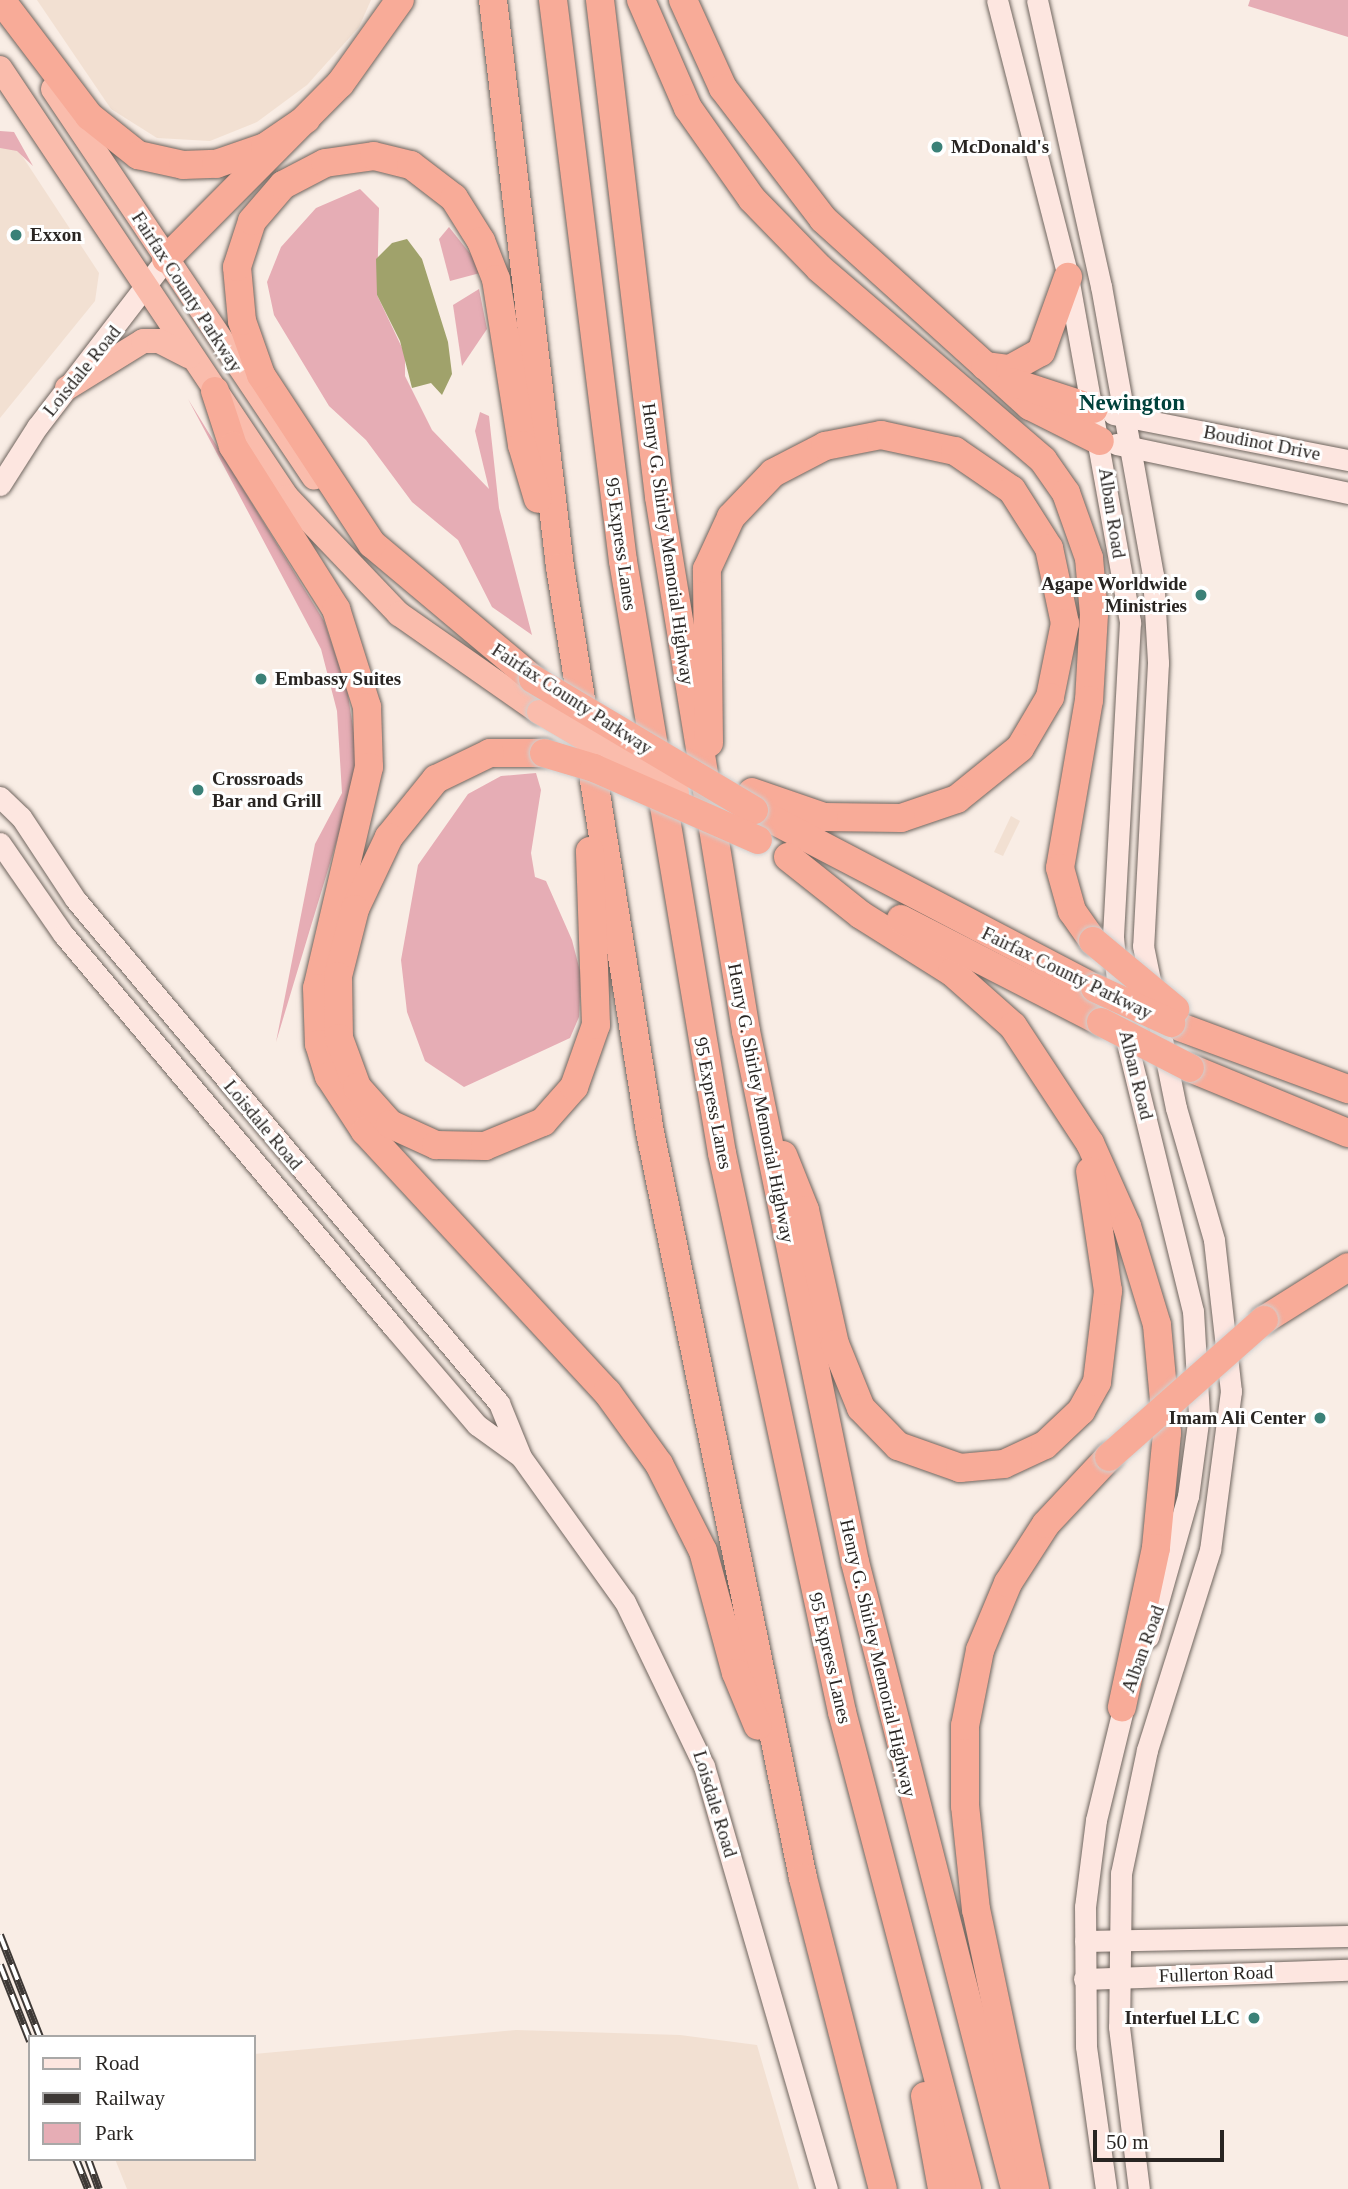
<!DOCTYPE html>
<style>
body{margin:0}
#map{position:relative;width:1348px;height:2189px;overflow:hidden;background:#f9ede5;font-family:"Times New Roman",serif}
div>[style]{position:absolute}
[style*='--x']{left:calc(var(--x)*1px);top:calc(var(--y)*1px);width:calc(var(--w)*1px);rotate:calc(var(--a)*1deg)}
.built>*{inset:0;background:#f2e0d2}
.green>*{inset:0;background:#e6adb5}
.water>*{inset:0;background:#a0a26b}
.roads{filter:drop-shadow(0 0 2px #6f655e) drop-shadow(0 0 2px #6f655e)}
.secondary>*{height:21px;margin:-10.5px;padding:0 10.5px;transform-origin:10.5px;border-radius:10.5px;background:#fde6e0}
.trunk>*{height:24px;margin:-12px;padding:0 12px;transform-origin:12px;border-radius:12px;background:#fabcac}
.motorway>*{height:28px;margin:-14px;padding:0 14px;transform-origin:14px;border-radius:14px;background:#f8ab98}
.rail>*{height:8px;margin-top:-4px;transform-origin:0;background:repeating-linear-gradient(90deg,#fff 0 16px,#3e3936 0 32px);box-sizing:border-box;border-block:2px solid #3e3936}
.bridges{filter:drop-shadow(0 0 2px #d0cfce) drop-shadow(0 0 2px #d0cfce)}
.trunk-bridge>*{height:24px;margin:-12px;padding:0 12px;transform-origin:12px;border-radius:12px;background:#fabcac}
.motorway-bridge>*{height:28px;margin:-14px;padding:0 14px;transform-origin:14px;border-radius:14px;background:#f8ab98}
.dots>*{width:19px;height:19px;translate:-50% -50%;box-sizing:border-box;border:4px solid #fff;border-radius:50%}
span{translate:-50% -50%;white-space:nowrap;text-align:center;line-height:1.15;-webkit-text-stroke:6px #fff;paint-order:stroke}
.poi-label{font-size:19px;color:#292522;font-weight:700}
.left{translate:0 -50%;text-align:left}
.right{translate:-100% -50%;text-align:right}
.street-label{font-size:19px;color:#292522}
.quarter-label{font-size:23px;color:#00413b;font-weight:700}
.legend{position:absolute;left:28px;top:2035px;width:228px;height:126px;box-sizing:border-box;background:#fff;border:2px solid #a9a8a7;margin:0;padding:9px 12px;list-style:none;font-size:21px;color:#292522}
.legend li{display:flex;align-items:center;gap:14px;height:35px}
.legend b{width:35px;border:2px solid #a9a8a7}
.scale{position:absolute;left:1093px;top:2130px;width:131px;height:32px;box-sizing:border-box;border:4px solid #292522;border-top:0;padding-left:9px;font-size:21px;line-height:24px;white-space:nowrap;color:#292522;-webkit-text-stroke:5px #fff;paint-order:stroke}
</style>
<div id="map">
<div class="built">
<div style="clip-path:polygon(37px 0,371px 0,359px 27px,307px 85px,257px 122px,210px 141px,157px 138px,111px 109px)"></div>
<div style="clip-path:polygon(0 139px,11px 139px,99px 273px,95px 301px,0 418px)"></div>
<div style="clip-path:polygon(1011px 816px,1020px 821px,1003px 856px,994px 852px)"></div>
<div style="clip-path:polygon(516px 2030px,680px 2035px,757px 2045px,799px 2189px,127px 2189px,115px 2159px,254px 2159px,254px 2054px)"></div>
</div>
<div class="green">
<div style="clip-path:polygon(1250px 0,1348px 0,1348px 37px,1248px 6px)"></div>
<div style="clip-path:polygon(0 131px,14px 132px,33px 166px,17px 151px,0 148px)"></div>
<div style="clip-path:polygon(360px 189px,379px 208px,377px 295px,405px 354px,405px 376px,432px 430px,489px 489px,475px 431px,480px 412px,489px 416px,499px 508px,532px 635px,492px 607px,458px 540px,412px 502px,366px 440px,329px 406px,274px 315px,267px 282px,281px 247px,316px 208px)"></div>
<div style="clip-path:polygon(449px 227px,476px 261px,480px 273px,450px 281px,439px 239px)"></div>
<div style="clip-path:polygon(479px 289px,487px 329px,462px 366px,453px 305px)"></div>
<div style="clip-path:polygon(188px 399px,324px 621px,347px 689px,355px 740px,355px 775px,343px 820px,276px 1042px,315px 844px,342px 793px,337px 711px,321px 649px)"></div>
<div style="clip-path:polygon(536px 773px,541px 790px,531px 853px,535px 877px,546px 881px,572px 940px,581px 975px,579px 1017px,570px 1038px,464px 1087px,425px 1061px,407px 1012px,401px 960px,418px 865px,468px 794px,501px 776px)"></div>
</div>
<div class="water">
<div style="clip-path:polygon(407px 239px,422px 259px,448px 342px,452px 374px,442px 395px,431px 383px,412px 388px,400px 341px,377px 295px,376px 259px,392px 243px)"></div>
</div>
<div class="roads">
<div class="secondary">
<div style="--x:997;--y:0;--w:286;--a:75.6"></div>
<div style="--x:1068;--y:277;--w:351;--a:79.8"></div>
<div style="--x:1130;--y:622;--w:315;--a:93.1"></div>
<div style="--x:1113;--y:937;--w:77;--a:84.8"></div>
<div style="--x:1120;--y:1014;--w:306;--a:76.2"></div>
<div style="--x:1193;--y:1311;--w:104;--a:86.7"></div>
<div style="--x:1199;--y:1415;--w:82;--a:97.7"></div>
<div style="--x:1188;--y:1496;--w:147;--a:105.8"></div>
<div style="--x:1037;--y:0;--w:293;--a:77.4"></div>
<div style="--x:1101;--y:286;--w:294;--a:79.8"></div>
<div style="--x:1153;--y:575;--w:88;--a:86.7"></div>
<div style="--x:1158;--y:663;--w:283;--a:93"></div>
<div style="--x:1143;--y:946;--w:165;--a:78.5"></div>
<div style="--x:1176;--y:1108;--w:137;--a:73.9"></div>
<div style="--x:1214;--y:1240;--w:152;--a:83.6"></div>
<div style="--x:1231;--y:1391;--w:160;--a:97.5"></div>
<div style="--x:1210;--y:1550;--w:210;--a:107.5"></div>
<div style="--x:1147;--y:1750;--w:126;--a:101.9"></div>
<div style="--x:1121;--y:1873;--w:154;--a:90.7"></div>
<div style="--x:1119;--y:2027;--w:163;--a:83"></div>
<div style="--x:1113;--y:414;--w:239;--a:11.1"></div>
<div style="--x:1116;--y:444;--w:237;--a:11.9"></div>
<div style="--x:0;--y:485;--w:69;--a:-57.5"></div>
<div style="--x:37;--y:427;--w:212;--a:-52.5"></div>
<div style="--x:0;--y:797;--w:29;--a:44"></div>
<div style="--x:21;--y:817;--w:98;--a:56.6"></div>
<div style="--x:75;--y:899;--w:659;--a:49.93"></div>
<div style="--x:499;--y:1403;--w:58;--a:67.8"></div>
<div style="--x:521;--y:1457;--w:178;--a:54.4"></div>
<div style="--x:625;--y:1602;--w:182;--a:64.3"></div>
<div style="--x:704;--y:1766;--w:441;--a:73.8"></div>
<div style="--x:0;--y:843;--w:111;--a:55.3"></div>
<div style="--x:63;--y:934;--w:516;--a:49.95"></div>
<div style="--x:395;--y:1329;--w:126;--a:49.5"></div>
<div style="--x:477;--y:1425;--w:53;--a:35.8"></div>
<div style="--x:1085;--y:1941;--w:263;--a:-1.1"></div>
<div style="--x:1084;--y:1979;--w:264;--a:-2"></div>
<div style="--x:1106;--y:2189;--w:144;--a:-98"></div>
<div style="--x:1086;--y:2046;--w:139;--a:-90.4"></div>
<div style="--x:1085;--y:1907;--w:88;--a:-82.8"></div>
<div style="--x:1096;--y:1820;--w:131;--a:-76.3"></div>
</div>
<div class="trunk">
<div style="--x:0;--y:68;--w:516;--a:56.22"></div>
<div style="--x:287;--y:497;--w:162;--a:46.3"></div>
<div style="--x:399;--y:614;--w:171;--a:35"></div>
<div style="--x:53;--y:89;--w:468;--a:56.1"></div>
<div style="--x:67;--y:388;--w:89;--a:-31.7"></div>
<div style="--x:143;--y:341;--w:16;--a:0"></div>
<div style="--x:159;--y:341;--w:34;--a:27"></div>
</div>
<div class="motorway">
<div style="--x:1;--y:0;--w:146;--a:52.8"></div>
<div style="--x:89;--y:116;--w:63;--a:38.5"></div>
<div style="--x:138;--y:155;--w:46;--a:12.5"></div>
<div style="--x:183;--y:165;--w:33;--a:-2"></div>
<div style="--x:216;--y:164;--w:52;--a:-19.1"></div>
<div style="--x:265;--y:147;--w:50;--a:-34.3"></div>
<div style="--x:493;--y:0;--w:571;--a:83.26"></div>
<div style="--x:560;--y:567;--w:572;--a:80.95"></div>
<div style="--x:650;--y:1132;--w:762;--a:78.41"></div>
<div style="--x:803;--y:1878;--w:321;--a:75.6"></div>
<div style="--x:553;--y:0;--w:565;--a:82.89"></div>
<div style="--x:623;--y:561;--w:600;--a:80.51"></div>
<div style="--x:722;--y:1153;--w:572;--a:77.88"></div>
<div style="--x:842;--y:1712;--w:493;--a:75.3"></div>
<div style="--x:600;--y:0;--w:500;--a:83.23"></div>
<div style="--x:659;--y:497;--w:541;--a:80.75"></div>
<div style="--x:746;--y:1031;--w:542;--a:78.4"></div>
<div style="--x:855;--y:1562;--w:647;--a:75.68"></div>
<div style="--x:641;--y:0;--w:118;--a:66.5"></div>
<div style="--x:688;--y:108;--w:111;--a:54.9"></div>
<div style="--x:752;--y:199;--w:96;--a:45.8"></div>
<div style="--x:819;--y:268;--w:295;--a:40.6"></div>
<div style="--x:1043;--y:460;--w:40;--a:55.1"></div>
<div style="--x:1066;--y:493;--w:69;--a:70.5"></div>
<div style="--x:1089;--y:558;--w:56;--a:84.9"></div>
<div style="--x:1094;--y:614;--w:86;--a:93.3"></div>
<div style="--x:1089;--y:700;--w:170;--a:99.8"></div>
<div style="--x:1060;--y:868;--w:45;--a:74.4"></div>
<div style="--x:1072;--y:911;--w:37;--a:55"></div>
<div style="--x:683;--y:0;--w:97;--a:65.6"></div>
<div style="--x:723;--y:88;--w:165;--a:52.6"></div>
<div style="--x:823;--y:219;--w:279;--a:42.1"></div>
<div style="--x:1030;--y:406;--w:78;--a:26.6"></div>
<div style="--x:166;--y:259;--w:247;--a:-45.2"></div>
<div style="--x:340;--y:84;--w:103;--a:-54.5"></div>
<div style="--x:985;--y:366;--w:25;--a:7"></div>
<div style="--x:1010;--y:369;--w:35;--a:-29"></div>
<div style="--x:1041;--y:352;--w:80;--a:-70.2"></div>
<div style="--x:1012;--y:382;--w:86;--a:18.2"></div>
<div style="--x:215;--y:391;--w:58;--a:71.9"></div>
<div style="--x:233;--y:446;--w:193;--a:57.7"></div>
<div style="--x:336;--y:609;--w:103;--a:72.4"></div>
<div style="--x:367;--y:707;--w:60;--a:88.1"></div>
<div style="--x:369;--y:767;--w:227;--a:103.2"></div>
<div style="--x:317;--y:988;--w:56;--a:88"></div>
<div style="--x:319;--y:1044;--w:34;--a:73"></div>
<div style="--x:329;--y:1076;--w:66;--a:56.8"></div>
<div style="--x:365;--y:1131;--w:356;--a:47.2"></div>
<div style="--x:607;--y:1392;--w:89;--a:54.2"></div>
<div style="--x:659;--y:1464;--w:97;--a:63.2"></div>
<div style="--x:703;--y:1551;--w:126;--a:74.9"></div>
<div style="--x:736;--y:1673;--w:57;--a:67.5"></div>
<div style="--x:533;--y:679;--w:210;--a:-140"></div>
<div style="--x:372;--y:544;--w:202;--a:-123.3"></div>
<div style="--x:261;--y:375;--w:57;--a:-109.4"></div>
<div style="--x:242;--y:321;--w:54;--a:-95.3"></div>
<div style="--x:237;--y:267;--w:48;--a:-71.9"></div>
<div style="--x:252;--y:221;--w:48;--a:-49.3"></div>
<div style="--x:283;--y:185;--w:47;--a:-27.6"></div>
<div style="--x:325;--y:163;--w:49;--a:-8.1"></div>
<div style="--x:374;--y:156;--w:38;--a:14"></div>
<div style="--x:411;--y:165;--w:54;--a:37.5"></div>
<div style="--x:454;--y:198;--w:51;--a:57.9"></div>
<div style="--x:481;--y:241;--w:41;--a:68.5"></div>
<div style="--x:496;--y:279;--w:168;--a:81.1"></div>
<div style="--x:522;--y:445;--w:56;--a:73.5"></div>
<div style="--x:709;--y:743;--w:174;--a:-90.7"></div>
<div style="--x:707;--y:569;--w:57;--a:-65.2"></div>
<div style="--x:731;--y:517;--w:61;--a:-46.3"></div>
<div style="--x:773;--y:473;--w:59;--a:-27.4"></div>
<div style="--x:825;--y:446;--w:57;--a:-11.1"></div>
<div style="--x:881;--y:435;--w:76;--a:12.2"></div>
<div style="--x:955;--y:451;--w:69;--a:34.4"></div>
<div style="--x:1012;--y:490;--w:69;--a:57.5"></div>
<div style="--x:1049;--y:548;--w:77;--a:78"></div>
<div style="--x:1065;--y:623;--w:76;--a:101.5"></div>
<div style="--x:1050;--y:697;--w:59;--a:120.5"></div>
<div style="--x:1020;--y:748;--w:81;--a:141"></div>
<div style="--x:957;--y:799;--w:59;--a:161.3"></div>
<div style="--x:901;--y:818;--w:77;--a:-179.3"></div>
<div style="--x:824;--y:817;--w:76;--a:-160.9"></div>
<div style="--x:544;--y:753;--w:54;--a:180"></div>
<div style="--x:490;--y:753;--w:60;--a:154.3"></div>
<div style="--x:436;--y:779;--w:75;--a:129"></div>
<div style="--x:389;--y:837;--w:80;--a:115.3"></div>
<div style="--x:355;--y:909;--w:69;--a:104.2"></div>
<div style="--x:338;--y:976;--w:62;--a:89.1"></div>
<div style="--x:339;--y:1038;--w:52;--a:69.8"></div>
<div style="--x:357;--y:1087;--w:50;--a:48.3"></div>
<div style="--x:390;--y:1124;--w:51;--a:24.5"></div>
<div style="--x:436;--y:1145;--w:49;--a:1.2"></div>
<div style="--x:485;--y:1146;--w:63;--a:-22.5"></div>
<div style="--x:543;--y:1122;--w:47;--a:-48.5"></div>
<div style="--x:574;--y:1087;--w:66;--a:-70.5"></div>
<div style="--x:596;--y:1025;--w:174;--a:-92"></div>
<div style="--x:754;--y:810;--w:385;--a:27.6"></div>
<div style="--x:788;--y:857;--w:93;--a:38.5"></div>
<div style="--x:861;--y:915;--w:107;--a:32.1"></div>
<div style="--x:952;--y:972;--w:81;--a:41.5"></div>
<div style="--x:1013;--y:1026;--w:140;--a:56.7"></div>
<div style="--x:1090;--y:1143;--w:91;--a:66"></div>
<div style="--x:1127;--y:1226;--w:103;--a:73.1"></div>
<div style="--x:1157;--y:1325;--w:108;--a:84.7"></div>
<div style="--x:1167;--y:1433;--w:116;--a:95.5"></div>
<div style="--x:1156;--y:1548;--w:163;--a:102.1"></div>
<div style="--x:901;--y:919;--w:225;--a:27.2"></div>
<div style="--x:1180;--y:1027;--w:179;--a:20.3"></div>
<div style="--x:1190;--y:1068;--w:171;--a:22.4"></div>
<div style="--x:783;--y:1155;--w:59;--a:68.2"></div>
<div style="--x:805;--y:1210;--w:137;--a:77.4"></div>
<div style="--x:835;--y:1344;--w:69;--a:67.9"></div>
<div style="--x:861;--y:1408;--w:53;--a:45.8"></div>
<div style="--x:898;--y:1446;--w:66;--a:19.5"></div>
<div style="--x:960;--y:1468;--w:44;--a:-5.2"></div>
<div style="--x:1004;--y:1464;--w:45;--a:-24.9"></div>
<div style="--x:1045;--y:1445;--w:50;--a:-43.4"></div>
<div style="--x:1081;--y:1411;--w:33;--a:-61"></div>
<div style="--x:1097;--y:1382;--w:92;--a:-83.1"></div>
<div style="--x:1108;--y:1291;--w:121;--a:-98.5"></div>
<div style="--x:1264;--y:1320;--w:99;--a:-32.2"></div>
<div style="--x:925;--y:2096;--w:95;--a:79.6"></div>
<div style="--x:1035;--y:2189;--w:285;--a:-101.9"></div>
<div style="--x:976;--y:1910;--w:105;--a:-96"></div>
<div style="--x:965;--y:1806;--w:80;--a:-90"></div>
<div style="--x:965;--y:1726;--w:77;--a:-78.8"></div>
<div style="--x:980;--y:1650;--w:73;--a:-67.3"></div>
<div style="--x:1008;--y:1583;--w:70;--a:-57.2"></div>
<div style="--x:1046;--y:1524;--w:92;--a:-46.8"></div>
</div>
</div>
<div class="rail">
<div style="--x:0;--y:1935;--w:110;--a:68.6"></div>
<div style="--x:0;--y:1965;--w:82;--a:68.5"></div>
<div style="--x:76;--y:2159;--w:32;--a:68"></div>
<div style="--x:88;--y:2159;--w:32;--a:70"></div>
</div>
<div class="bridges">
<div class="trunk-bridge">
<div style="--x:539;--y:712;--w:160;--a:30.4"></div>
</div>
<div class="motorway-bridge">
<div style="--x:533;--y:679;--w:257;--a:30.7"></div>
<div style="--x:544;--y:753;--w:52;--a:16.7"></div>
<div style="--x:594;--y:768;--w:179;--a:23.7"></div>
<div style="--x:1093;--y:941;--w:107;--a:39.7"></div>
<div style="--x:1095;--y:988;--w:84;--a:24.7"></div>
<div style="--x:1101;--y:1022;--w:100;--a:27.3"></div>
<div style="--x:1109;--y:1457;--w:207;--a:-41.5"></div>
</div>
</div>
<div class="dots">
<div style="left:937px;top:147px;background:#3b8178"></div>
<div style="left:16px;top:235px;background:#3b8178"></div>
<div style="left:1201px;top:595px;background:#3b8178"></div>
<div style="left:261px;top:679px;background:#3b8178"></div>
<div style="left:198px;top:790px;background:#3b8178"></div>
<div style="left:1320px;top:1418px;background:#3b8178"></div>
<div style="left:1254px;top:2018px;background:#3b8178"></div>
</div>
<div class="poi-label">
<span class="left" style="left:951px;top:147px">McDonald's</span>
<span class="left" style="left:30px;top:235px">Exxon</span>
<span class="right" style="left:1187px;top:595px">Agape Worldwide<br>Ministries</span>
<span class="left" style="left:275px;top:679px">Embassy Suites</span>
<span class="left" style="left:212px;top:790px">Crossroads<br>Bar and Grill</span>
<span class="right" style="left:1306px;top:1418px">Imam Ali Center</span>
<span class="right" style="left:1240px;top:2018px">Interfuel LLC</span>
</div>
<div class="street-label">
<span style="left:187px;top:292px;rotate:57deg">Fairfax County Parkway</span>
<span style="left:82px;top:371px;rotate:-51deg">Loisdale Road</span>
<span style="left:1262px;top:443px;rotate:11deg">Boudinot Drive</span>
<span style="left:1112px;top:513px;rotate:81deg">Alban Road</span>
<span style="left:621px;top:544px;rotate:82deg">95 Express Lanes</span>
<span style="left:668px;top:544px;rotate:82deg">Henry G. Shirley Memorial Highway</span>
<span style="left:572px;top:699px;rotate:33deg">Fairfax County Parkway</span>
<span style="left:1067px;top:973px;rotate:26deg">Fairfax County Parkway</span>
<span style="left:1136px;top:1075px;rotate:76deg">Alban Road</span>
<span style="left:713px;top:1103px;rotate:79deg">95 Express Lanes</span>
<span style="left:761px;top:1103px;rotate:79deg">Henry G. Shirley Memorial Highway</span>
<span style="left:263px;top:1125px;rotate:50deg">Loisdale Road</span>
<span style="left:1143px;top:1649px;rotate:-70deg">Alban Road</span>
<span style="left:830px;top:1658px;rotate:77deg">95 Express Lanes</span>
<span style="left:878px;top:1658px;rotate:77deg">Henry G. Shirley Memorial Highway</span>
<span style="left:715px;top:1804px;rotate:73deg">Loisdale Road</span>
<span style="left:1216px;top:1974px;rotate:-2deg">Fullerton Road</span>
</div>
<div class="quarter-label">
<span style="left:1132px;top:403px">Newington</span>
</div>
<ul class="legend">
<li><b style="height:9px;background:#fde6e0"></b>Road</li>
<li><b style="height:9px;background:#3e3936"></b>Railway</li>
<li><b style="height:19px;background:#e6adb5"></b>Park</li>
</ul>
<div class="scale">50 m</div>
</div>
